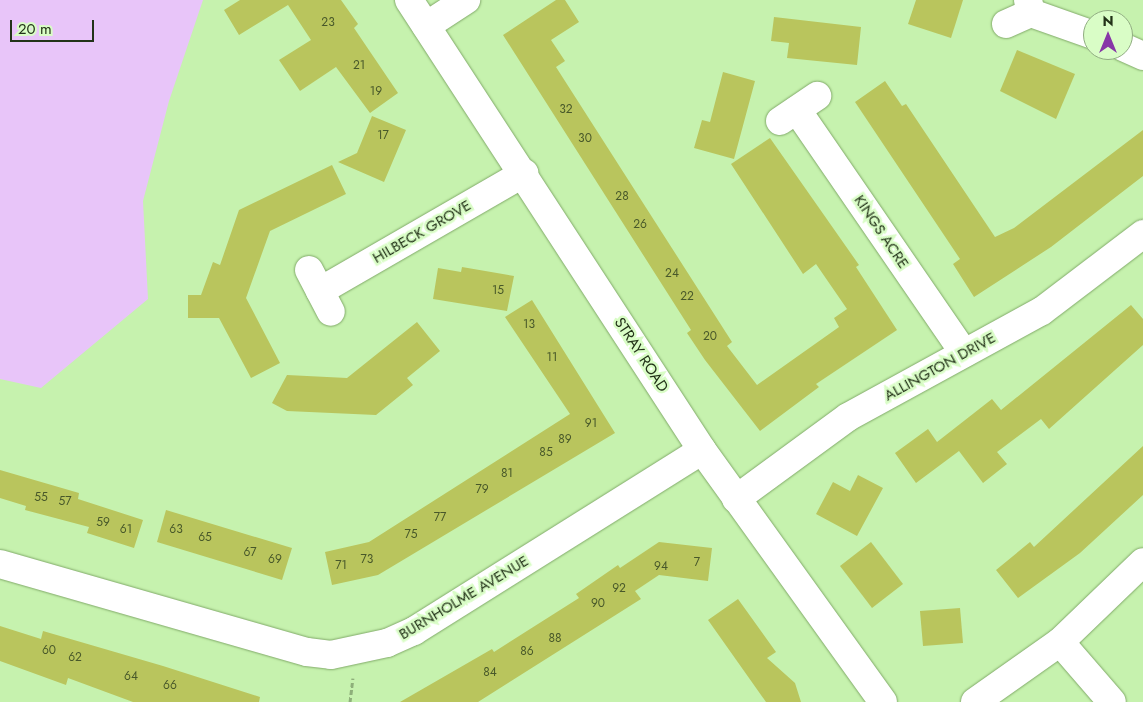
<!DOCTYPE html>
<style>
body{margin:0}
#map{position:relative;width:1143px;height:702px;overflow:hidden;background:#c6f2ae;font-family:Jost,sans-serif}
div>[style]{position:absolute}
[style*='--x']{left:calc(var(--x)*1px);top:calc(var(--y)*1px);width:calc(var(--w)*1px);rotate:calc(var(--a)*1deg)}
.green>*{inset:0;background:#e8c5f9}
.building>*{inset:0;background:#b9c55d}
.path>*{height:3px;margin-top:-1.5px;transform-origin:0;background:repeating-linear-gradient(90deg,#8eb07a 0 5px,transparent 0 7.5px)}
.roads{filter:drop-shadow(0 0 1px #81aa69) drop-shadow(0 0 1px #81aa69)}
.minor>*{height:28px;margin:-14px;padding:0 14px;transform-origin:14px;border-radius:14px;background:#fff}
span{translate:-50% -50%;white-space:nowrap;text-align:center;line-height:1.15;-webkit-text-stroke:5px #d9fdc6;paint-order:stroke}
.number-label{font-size:12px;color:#48582a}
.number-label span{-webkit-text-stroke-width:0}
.street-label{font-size:15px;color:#233319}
.north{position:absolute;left:1083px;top:10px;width:50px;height:50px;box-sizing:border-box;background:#d9fdc6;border:1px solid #90ac81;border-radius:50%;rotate:0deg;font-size:14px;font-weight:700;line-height:20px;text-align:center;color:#233319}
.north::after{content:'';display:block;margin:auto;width:18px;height:22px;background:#8737a7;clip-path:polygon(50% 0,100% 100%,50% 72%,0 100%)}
.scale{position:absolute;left:10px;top:20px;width:84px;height:22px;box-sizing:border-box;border:2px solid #233319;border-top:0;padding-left:6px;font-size:15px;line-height:18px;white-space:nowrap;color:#233319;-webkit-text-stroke:4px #d9fdc6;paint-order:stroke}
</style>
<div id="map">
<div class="green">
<div style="clip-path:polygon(0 0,203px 0,169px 101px,143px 201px,148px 299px,41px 388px,0 379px)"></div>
</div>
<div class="building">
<div style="clip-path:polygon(240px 0,341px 0,358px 24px,354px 28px,398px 93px,370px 113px,336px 67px,300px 91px,279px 60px,311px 40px,288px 5px,239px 35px,224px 10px)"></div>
<div style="clip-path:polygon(556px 0,565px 0,579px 22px,551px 40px,565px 61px,556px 67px,732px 342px,727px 346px,757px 385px,839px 327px,834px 318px,847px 309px,816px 264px,803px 274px,731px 164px,770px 138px,859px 265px,856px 267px,897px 330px,816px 384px,819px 387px,760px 431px,705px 360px,687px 333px,691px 330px,503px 35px)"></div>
<div style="clip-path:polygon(916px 0,963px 0,951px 38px,908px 24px)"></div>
<div style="clip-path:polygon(774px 17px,861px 27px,857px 65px,787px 58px,789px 43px,771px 41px)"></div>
<div style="clip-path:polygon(1017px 50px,1075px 74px,1056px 119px,1000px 91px)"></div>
<div style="clip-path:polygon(723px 72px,755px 81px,734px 159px,694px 148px,702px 120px,710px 122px)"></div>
<div style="clip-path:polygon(885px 81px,902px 106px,906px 104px,995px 237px,1014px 228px,1143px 130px,1143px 176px,1051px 247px,974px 297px,953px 264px,960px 259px,855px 102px)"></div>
<div style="clip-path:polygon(372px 116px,406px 130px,384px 182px,338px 162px,357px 153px)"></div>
<div style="clip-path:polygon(332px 165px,346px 194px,270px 231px,246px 298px,280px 363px,251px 378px,219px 318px,188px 318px,188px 295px,201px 295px,213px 262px,220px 265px,239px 210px)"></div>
<div style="clip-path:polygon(462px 267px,514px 276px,507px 311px,433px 299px,438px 268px,461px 272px)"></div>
<div style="clip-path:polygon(532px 300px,615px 433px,378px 575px,332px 585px,325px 552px,369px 542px,570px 414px,505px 317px)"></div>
<div style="clip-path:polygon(1131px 305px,1143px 319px,1143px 345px,1049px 429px,1041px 419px,997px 452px,1007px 464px,983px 483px,959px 451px,916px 483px,895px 453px,928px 429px,937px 442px,992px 399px,1001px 410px)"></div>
<div style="clip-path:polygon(417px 322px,440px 351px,407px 378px,413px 385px,376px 415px,287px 411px,272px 403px,287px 375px,347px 378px)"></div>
<div style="clip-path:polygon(1143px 446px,1143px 495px,1080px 553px,1018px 598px,996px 570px,1030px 542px,1034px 547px)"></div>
<div style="clip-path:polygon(0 470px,79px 493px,78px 499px,143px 520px,134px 548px,87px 533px,89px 527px,25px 510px,26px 506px,0 498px)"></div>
<div style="clip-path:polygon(858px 475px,883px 488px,857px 536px,816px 514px,833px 482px,850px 491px)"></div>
<div style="clip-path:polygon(166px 510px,292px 548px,282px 580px,157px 542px)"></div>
<div style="clip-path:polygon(659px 542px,712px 548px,708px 581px,659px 575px,635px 591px,641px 599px,478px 702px,400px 702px,492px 649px,494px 652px,579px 598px,576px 594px,618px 565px,620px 568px)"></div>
<div style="clip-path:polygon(871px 542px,903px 584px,872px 608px,840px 566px)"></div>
<div style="clip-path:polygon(738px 599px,776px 652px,767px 658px,795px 683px,801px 702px,766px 702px,708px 620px)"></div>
<div style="clip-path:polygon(960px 608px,963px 643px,923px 646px,920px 611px)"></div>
<div style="clip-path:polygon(0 626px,41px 639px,43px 631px,163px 666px,260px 697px,259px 702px,133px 702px,68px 678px,66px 685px,0 661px)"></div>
</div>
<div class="path">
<div style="--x:350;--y:702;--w:24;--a:-83"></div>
</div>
<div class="roads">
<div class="minor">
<div style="--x:409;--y:0;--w:537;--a:56.93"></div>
<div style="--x:702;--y:450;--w:310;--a:54.3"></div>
<div style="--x:1031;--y:13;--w:66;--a:19.5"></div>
<div style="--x:1006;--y:24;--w:27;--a:-24"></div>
<div style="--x:1031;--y:13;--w:13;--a:-103"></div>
<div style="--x:426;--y:26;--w:48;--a:-33"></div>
<div style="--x:1123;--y:47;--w:22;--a:24"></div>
<div style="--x:797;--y:110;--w:295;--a:55.5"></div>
<div style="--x:780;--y:121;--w:45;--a:-34"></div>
<div style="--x:309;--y:270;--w:47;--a:62.4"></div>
<div style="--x:320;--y:291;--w:236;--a:-30"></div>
<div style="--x:736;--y:499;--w:139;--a:-36.2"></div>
<div style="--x:848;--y:417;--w:221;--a:-28.7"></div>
<div style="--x:1042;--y:311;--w:127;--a:-37.3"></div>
<div style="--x:0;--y:564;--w:319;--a:16"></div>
<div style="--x:307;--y:652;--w:24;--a:7"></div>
<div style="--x:331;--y:655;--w:57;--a:-12.1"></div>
<div style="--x:387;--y:643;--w:30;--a:-24"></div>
<div style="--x:414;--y:631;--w:340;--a:-32.1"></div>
<div style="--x:1060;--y:642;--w:79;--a:49.1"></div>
<div style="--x:975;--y:702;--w:104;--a:-35.2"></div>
<div style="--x:1060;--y:642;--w:115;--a:-43.9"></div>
</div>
</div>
<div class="number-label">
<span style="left:328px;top:23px">23</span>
<span style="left:359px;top:66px">21</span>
<span style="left:376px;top:92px">19</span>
<span style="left:566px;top:110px">32</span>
<span style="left:383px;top:136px">17</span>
<span style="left:585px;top:139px">30</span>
<span style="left:622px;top:197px">28</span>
<span style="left:640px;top:225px">26</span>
<span style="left:672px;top:274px">24</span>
<span style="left:498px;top:291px">15</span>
<span style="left:687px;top:297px">22</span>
<span style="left:529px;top:325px">13</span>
<span style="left:710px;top:337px">20</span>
<span style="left:552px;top:358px">11</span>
<span style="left:591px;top:424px">91</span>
<span style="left:565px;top:440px">89</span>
<span style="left:546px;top:453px">85</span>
<span style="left:507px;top:474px">81</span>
<span style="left:482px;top:490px">79</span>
<span style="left:41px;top:498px">55</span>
<span style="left:65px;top:502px">57</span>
<span style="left:440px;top:518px">77</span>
<span style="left:103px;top:523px">59</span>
<span style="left:126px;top:530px">61</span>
<span style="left:176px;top:530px">63</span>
<span style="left:411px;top:535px">75</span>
<span style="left:205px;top:538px">65</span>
<span style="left:250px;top:553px">67</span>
<span style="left:275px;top:560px">69</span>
<span style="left:367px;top:560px">73</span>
<span style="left:697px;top:563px">7</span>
<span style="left:341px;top:566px">71</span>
<span style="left:661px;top:567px">94</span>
<span style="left:619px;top:589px">92</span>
<span style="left:598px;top:604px">90</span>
<span style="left:555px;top:639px">88</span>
<span style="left:49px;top:651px">60</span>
<span style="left:527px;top:652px">86</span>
<span style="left:75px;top:658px">62</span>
<span style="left:490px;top:673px">84</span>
<span style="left:131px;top:677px">64</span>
<span style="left:170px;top:686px">66</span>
</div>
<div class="street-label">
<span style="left:422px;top:232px;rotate:-30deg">HILBECK GROVE</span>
<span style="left:881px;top:232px;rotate:56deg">KINGS ACRE</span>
<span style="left:641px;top:355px;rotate:57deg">STRAY ROAD</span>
<span style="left:940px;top:367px;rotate:-29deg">ALLINGTON DRIVE</span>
<span style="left:464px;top:598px;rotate:-31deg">BURNHOLME AVENUE</span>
</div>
<div class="north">N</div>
<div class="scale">20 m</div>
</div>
